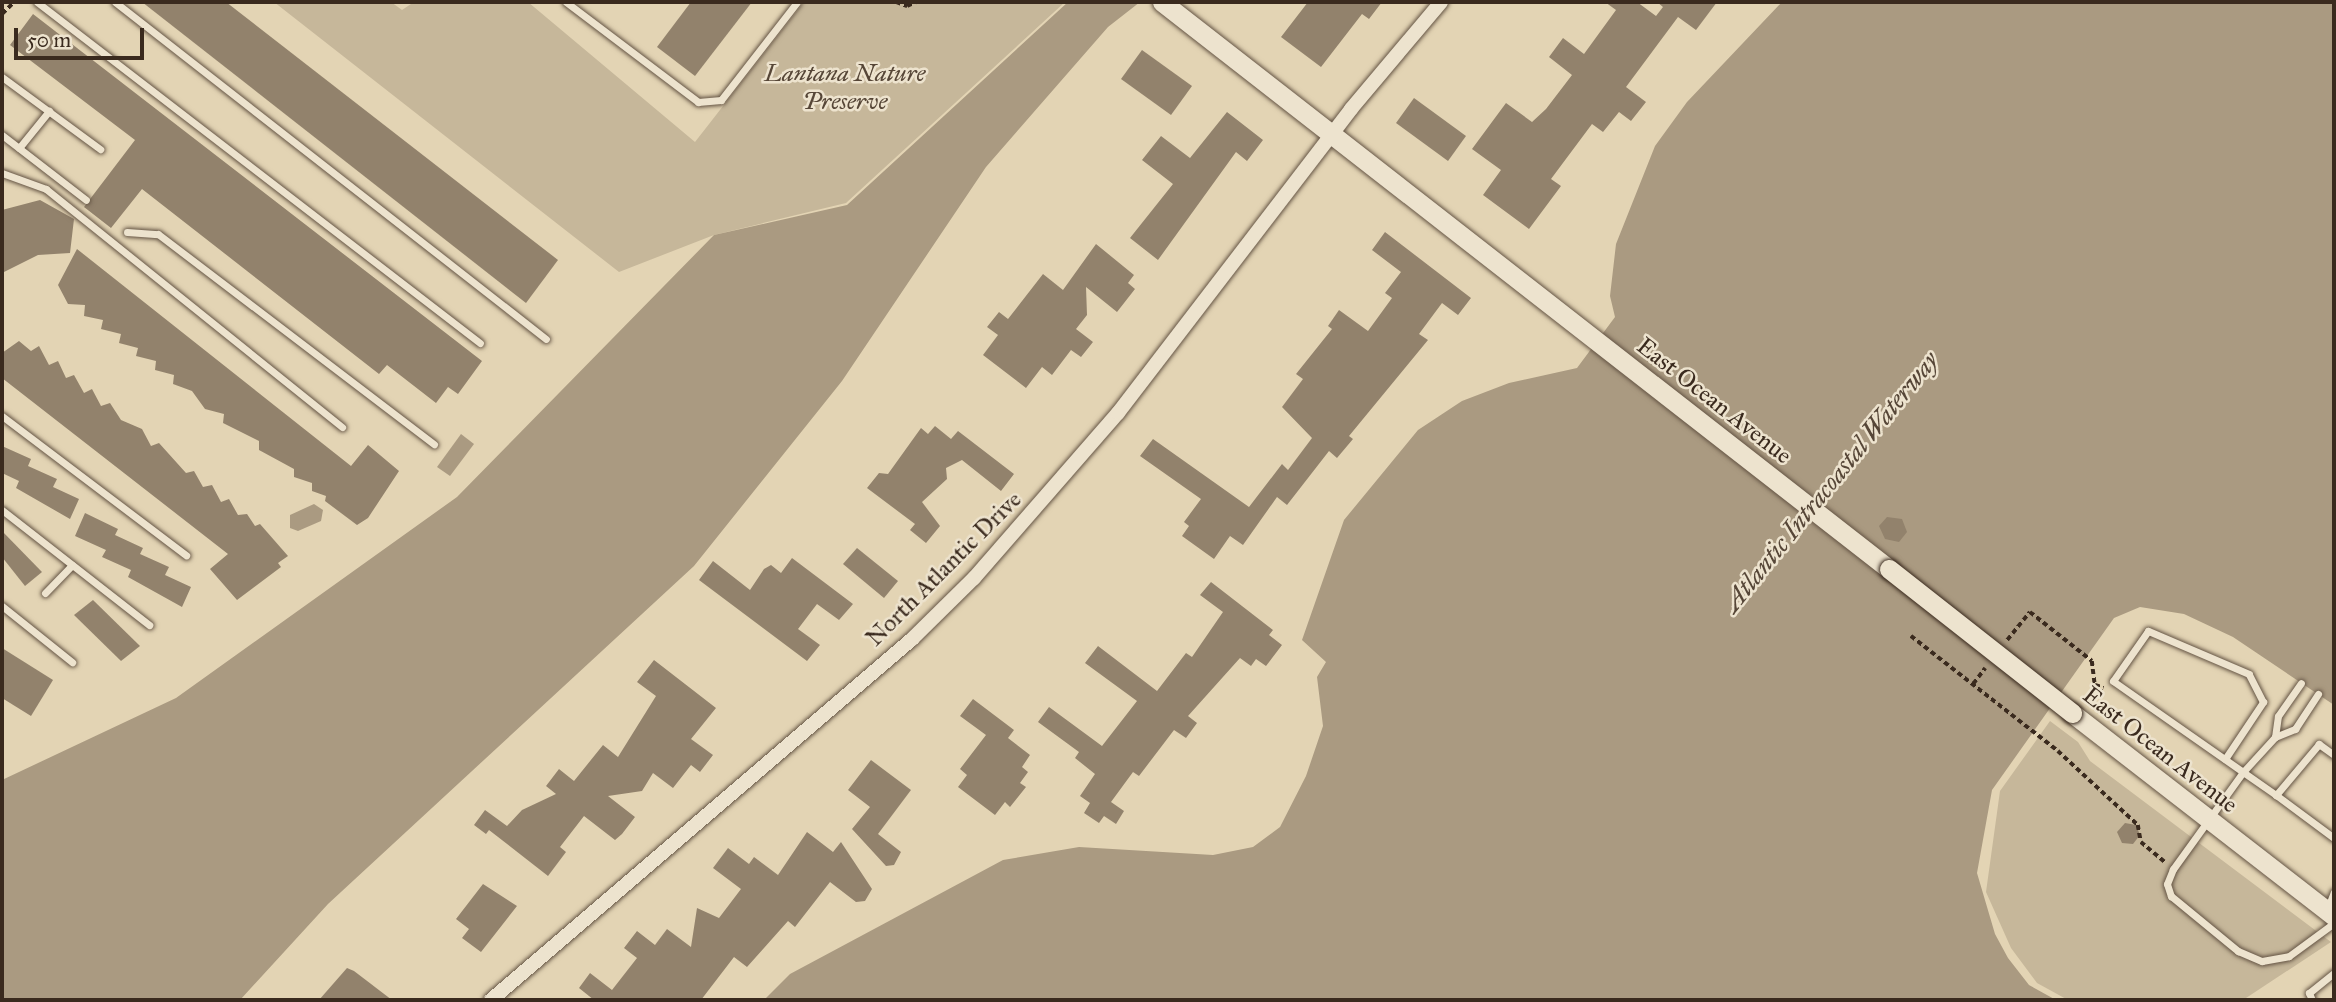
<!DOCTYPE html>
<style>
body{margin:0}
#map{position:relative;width:2336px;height:1002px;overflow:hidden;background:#e3d4b4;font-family:"IM FELL Great Primer",serif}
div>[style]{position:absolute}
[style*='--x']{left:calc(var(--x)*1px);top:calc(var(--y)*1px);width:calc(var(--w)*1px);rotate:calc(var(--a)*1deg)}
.green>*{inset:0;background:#c6b79a}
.water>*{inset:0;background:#aa9a81}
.building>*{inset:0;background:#92826c}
.path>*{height:3.5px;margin-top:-1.75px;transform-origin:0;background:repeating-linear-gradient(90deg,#3a2a1e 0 5px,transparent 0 8.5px)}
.roads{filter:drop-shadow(0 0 2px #645444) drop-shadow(0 0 2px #645444)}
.lane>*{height:7px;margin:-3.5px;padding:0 3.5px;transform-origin:3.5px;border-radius:3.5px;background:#ede3ce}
.street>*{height:14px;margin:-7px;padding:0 7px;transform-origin:7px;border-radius:7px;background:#ede3ce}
.secondary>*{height:19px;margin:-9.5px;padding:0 9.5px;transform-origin:9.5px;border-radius:9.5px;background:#ede3ce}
.bridges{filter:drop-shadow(0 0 2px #3a2a1e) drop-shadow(0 0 2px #3a2a1e)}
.secondary-bridge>*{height:19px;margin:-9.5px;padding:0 9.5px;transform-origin:9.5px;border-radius:9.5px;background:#ede3ce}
span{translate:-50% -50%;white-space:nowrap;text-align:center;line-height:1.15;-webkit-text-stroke:5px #ede3ce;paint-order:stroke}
.park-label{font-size:24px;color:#564637;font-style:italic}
.street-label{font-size:24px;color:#3a2a1e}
.water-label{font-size:26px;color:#564637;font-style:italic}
.frame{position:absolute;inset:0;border:4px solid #3a2a1e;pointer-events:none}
.scale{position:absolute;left:14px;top:28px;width:130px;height:32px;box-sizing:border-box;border:4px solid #3a2a1e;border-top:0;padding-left:9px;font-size:21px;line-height:24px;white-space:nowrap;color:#3a2a1e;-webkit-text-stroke:5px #ede3ce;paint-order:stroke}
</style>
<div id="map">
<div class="green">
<div style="clip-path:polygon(274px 2px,391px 2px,402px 10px,414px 2px,528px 2px,695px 142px,804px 2px,1065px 2px,846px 203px,714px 235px,619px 272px)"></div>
<div style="clip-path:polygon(2050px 721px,2078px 742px,2090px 761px,2331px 942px,2243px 1000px,2068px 1000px,2037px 983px,2011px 948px,1986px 892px,2000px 791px)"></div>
</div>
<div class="water">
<div style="clip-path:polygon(1068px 2px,1140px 2px,1108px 27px,986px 167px,842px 381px,694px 566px,328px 904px,240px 1000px,2px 1000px,2px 780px,176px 698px,457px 497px,714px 235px,847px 205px)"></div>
<div style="clip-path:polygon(1782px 2px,2334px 2px,2334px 705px,2233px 637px,2184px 614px,2140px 607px,2114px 618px,1992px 790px,1977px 873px,1995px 934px,2008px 958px,2029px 985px,2056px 1000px,764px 1000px,790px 974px,1003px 860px,1079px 847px,1213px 855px,1253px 847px,1280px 827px,1306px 776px,1323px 726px,1317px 677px,1326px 662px,1302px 640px,1344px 520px,1418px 430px,1462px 401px,1509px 383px,1577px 368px,1615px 317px,1610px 296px,1616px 244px,1655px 146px,1687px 102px)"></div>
<div style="clip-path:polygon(461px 434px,474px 444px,450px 476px,437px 467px)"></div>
<div style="clip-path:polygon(314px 504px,323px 510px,321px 521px,298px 531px,290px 528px,290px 515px)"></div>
</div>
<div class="building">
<div style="clip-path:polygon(142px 2px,226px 2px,558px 260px,526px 303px)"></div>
<div style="clip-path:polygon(691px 2px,752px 2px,695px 76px,657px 47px)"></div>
<div style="clip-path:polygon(1308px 2px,1382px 2px,1369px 19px,1362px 14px,1321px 67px,1281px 37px)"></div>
<div style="clip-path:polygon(1605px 2px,1637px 2px,1656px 16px,1663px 7px,1657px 2px,1717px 2px,1696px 30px,1678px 17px,1626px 87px,1646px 102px,1631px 121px,1619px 112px,1603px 132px,1592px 124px,1551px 179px,1561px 186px,1529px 229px,1483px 195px,1501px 170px,1472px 149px,1506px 103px,1532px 122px,1546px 109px,1572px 75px,1549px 57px,1563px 38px,1584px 54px,1616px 10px)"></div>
<div style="clip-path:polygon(33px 14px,482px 361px,458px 394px,448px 387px,436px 403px,387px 365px,379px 374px,142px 189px,111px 228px,84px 207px,135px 140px,10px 45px)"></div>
<div style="clip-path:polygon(1142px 50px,1192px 86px,1171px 115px,1121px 79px)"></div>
<div style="clip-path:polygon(1414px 98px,1466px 136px,1448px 161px,1396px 123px)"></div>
<div style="clip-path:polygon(1227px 112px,1263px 140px,1247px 161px,1236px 152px,1158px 260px,1130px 238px,1173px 184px,1142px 160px,1161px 136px,1190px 158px)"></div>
<div style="clip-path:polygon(40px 200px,74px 219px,70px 253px,38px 255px,2px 273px,2px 210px)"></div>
<div style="clip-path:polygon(1385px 232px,1471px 298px,1458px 315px,1442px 303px,1419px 334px,1428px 340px,1349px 436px,1353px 439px,1337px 458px,1329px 451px,1287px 505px,1277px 497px,1243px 545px,1230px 536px,1214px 559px,1182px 536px,1189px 526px,1184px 522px,1201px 499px,1140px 456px,1153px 439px,1249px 507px,1282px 464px,1288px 470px,1312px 438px,1282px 407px,1303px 379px,1296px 374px,1332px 329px,1328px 326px,1339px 310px,1368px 331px,1392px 298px,1385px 293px,1401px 272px,1372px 250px)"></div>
<div style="clip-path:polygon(1096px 244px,1134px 275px,1128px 283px,1135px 289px,1117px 312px,1086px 287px,1087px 315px,1076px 329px,1093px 342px,1081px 357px,1071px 350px,1052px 375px,1042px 367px,1026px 388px,983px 355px,998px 335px,987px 327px,999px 312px,1008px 319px,1043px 274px,1063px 290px)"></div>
<div style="clip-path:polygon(77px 249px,351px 466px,368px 445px,399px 471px,368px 518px,357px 525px,325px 501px,326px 496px,312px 491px,312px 483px,294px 477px,294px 469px,259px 450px,259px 441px,223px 423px,224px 414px,205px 409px,192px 391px,173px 384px,174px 375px,155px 370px,156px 361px,136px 356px,138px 348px,119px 343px,121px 334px,101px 329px,103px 320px,84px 316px,85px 305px,68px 304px,58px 285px)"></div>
<div style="clip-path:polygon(19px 341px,31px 351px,39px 346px,49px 365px,58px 361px,66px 378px,74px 375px,84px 393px,92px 389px,101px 406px,110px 403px,121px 420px,142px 429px,151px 446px,159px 443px,186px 473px,194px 471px,203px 487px,212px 485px,221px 502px,229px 499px,238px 515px,247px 514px,255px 526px,260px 524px,288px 556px,278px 563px,281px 567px,237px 600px,210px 569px,228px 554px,2px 378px,2px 353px)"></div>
<div style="clip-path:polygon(935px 426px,951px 439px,958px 431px,1014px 474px,1001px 491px,962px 460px,946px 468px,947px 479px,922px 502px,940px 526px,926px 543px,910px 530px,915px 524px,867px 488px,879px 473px,888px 474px,921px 428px,928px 434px)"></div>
<div style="clip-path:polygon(2px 446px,31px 459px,28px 466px,57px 479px,53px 487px,79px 499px,70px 519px,16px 488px,19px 481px,2px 473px)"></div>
<div style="clip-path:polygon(85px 513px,118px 529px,115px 535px,143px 548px,140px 554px,169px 567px,165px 575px,191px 587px,182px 607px,128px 577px,131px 570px,102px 557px,106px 550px,75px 536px)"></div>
<div style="clip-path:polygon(1887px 517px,1902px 519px,1907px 532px,1899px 542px,1885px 539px,1879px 526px)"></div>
<div style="clip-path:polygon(2px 531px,42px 572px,25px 586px,2px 557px)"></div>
<div style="clip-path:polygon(857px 548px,898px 581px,884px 598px,843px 564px)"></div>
<div style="clip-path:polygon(792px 558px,853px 604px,839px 620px,817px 604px,798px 629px,820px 645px,807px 661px,699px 580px,713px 561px,750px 590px,764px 569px,771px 565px,781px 573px)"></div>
<div style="clip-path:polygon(1211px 582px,1273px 630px,1269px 635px,1282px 645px,1266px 666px,1256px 659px,1251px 666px,1240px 658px,1188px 716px,1197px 723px,1186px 738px,1174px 730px,1139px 776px,1133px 772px,1111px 802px,1124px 811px,1116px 824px,1104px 816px,1099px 823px,1084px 813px,1090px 803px,1080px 796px,1095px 774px,1075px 758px,1079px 752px,1038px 722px,1049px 707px,1102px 746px,1137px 701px,1085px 663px,1098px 646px,1157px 691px,1186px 653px,1192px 657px,1223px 612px,1200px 595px)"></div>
<div style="clip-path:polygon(93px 600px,140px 646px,121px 661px,74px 615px)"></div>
<div style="clip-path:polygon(2px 648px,53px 680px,31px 716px,2px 698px)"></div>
<div style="clip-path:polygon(654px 660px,716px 708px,691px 739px,713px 755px,700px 772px,691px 765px,673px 788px,653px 773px,642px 791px,608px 796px,635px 817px,622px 834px,615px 840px,584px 816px,560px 847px,566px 852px,548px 876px,489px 830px,486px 834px,474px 825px,485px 810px,507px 826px,522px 810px,556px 794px,546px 786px,559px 769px,574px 781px,603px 745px,618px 757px,656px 696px,637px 682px)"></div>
<div style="clip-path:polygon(973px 699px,1014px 730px,1008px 738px,1030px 755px,1022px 767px,1028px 772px,1020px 783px,1026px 787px,1010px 807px,1005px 802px,995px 815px,958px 787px,967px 775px,960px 769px,986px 735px,960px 716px)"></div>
<div style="clip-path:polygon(871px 760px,911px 790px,878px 834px,901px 852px,894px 865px,886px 866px,852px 829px,870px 807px,848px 790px)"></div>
<div style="clip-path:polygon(2125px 823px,2136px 825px,2140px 835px,2133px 844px,2122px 843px,2117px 832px)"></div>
<div style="clip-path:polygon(807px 832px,833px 852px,841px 842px,872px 889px,865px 901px,856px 902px,830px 882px,795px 927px,788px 921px,747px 967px,734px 957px,701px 1000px,594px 1000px,579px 988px,590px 973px,612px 990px,637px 958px,624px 948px,637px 931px,655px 945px,667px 929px,691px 947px,697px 908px,719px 918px,741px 889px,713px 868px,728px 848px,749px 864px,754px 857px,778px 875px)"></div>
<div style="clip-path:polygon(483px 884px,517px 906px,481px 952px,462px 938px,469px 929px,456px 919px)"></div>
<div style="clip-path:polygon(347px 968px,354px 971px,392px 1000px,319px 1000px)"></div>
</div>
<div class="path">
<div style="--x:896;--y:2;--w:12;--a:20"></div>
<div style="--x:907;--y:6;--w:10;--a:-24"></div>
<div style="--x:2;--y:14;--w:17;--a:-45"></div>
<div style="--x:1911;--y:636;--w:187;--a:38"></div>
<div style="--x:2058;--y:751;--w:109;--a:42.8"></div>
<div style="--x:2138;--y:825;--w:17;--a:80"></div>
<div style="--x:2141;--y:842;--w:33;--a:40"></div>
<div style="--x:2007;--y:640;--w:36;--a:-51"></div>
<div style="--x:2030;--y:612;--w:79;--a:38.3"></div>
<div style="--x:2092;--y:661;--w:24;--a:83"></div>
<div style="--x:2095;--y:685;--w:9;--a:18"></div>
<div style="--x:1973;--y:684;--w:20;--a:-53"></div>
</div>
<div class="roads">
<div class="lane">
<div style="--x:37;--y:2;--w:559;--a:37.59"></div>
<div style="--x:115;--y:2;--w:547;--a:38.02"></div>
<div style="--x:566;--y:2;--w:166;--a:37.1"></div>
<div style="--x:698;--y:102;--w:23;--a:-5"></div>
<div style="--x:721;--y:100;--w:124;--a:-52.2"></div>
<div style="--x:2;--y:77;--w:122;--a:36.3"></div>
<div style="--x:2;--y:135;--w:106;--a:37.7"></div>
<div style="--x:19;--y:148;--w:48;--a:-51"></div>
<div style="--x:2;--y:173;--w:47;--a:20"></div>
<div style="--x:46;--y:189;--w:380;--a:38.8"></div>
<div style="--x:127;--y:232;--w:31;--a:4"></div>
<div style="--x:158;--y:234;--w:347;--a:37.3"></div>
<div style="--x:2;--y:416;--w:231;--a:37.1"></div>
<div style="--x:2;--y:510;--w:187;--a:38"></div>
<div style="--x:45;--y:593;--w:39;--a:-46"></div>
<div style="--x:2;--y:606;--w:90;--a:38.7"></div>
<div style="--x:2275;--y:737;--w:21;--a:-82"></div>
<div style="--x:2278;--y:716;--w:40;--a:-55.1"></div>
<div style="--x:2334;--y:755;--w:19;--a:-144"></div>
<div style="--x:2319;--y:744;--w:67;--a:130.1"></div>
<div style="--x:2276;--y:795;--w:72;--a:36.6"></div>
<div style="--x:2225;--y:759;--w:69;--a:-56.3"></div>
<div style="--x:2263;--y:702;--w:31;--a:-117"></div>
<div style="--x:2249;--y:674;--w:110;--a:-156.9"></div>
<div style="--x:2148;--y:631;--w:61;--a:125"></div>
<div style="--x:2113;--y:681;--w:159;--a:35"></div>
<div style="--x:2243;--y:772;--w:120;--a:125.8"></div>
<div style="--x:2173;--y:869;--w:16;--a:112"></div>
<div style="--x:2167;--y:884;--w:13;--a:72"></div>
<div style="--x:2171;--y:896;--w:87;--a:39.4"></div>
<div style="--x:2238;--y:951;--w:26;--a:23"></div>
<div style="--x:2262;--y:961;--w:27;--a:-10"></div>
<div style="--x:2289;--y:956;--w:56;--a:-36.3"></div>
<div style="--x:2276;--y:795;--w:40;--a:-145.1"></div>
<div style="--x:2243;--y:772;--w:47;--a:-47.6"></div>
<div style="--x:2275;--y:737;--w:22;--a:-22"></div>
<div style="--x:2295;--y:729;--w:42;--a:-56.7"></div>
<div style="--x:2327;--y:910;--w:19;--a:-69"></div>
<div style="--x:2312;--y:1000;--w:8;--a:-113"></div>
<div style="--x:2309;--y:993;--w:32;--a:-39"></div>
</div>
<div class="street">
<div style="--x:491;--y:1000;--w:555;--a:-40.61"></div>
<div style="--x:912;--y:639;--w:87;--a:-44.5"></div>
<div style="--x:974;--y:578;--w:219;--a:-48.9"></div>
<div style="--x:1118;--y:413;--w:383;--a:-52.5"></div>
<div style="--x:1351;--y:109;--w:140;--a:-49.9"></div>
</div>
<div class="secondary">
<div style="--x:1162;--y:2;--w:922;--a:37.95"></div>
<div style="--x:2072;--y:713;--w:331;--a:37.8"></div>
</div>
</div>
<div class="bridges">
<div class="secondary-bridge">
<div style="--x:1889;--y:569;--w:233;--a:38.2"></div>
</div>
</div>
<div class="park-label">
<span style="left:845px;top:88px">Lantana Nature<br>Preserve</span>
</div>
<div class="street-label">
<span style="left:1714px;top:401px;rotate:38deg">East Ocean Avenue</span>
<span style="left:944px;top:569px;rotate:-45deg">North Atlantic Drive</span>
<span style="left:2160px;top:750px;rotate:38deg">East Ocean Avenue</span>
</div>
<div class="water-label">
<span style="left:1831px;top:482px;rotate:-51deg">Atlantic Intracoastal Waterway</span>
</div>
<div class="frame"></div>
<div class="scale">50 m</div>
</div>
